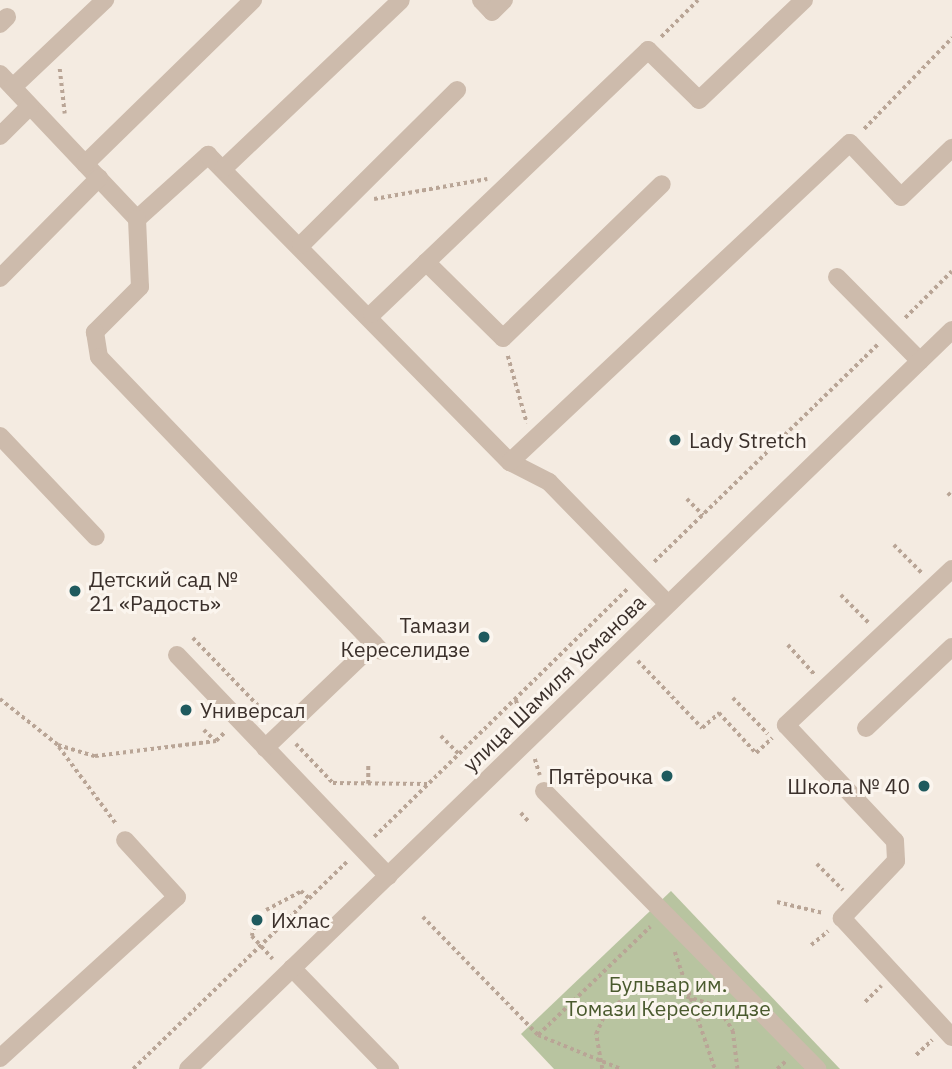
<!DOCTYPE html>
<meta charset="utf-8">
<style>
body{margin:0}
#map{position:relative;width:952px;height:1069px;overflow:hidden;background:#f4ebe1;font-family:"IBM Plex Sans",sans-serif}
div>[style]{position:absolute}
[style*='--x']{left:calc(var(--x)*1px);top:calc(var(--y)*1px);width:calc(var(--w)*1px);rotate:calc(var(--a)*1deg)}
.green>*{inset:0;background:#b8c4a0}
.path>*{height:3.5px;margin-top:-1.75px;transform-origin:0;background:repeating-linear-gradient(90deg,#b9a596 0 3.5px,transparent 0 7px)}
.minor>*{height:18px;margin:-9px;padding:0 9px;transform-origin:9px;border-radius:9px;background:#cdbbac}
.dots>*{width:19px;height:19px;translate:-50% -50%;box-sizing:border-box;border:4px solid #fbf5ee;border-radius:50%}
span{translate:-50% -50%;white-space:nowrap;text-align:center;line-height:1.15;-webkit-text-stroke:6px #fbf5ee;paint-order:stroke}
.poi-label{font-size:21px;color:#3b302b}
.left{translate:0 -50%;text-align:left}
.right{translate:-100% -50%;text-align:right}
.street-label{font-size:21px;color:#3b302b}
.park-label{font-size:21px;color:#4a5a2e}
</style>
<div id="map">
<div class="green">
<div style="clip-path:polygon(671px 891px,840px 1069px,554px 1069px,521px 1034px)"></div>
</div>
<div class="path">
<div style="--x:661;--y:37;--w:52;--a:-45"></div>
<div style="--x:60;--y:69;--w:45;--a:83.7"></div>
<div style="--x:864;--y:129;--w:127;--a:-46"></div>
<div style="--x:374;--y:199;--w:115;--a:-10"></div>
<div style="--x:905;--y:318;--w:66;--a:-45"></div>
<div style="--x:508;--y:356;--w:70;--a:74.2"></div>
<div style="--x:948;--y:493;--w:6;--a:45"></div>
<div style="--x:687;--y:499;--w:23;--a:45"></div>
<div style="--x:894;--y:545;--w:40;--a:45"></div>
<div style="--x:654;--y:562;--w:314;--a:-44.2"></div>
<div style="--x:841;--y:595;--w:40;--a:45"></div>
<div style="--x:193;--y:638;--w:112;--a:46.1"></div>
<div style="--x:788;--y:645;--w:40;--a:48"></div>
<div style="--x:638;--y:661;--w:93;--a:46.3"></div>
<div style="--x:702;--y:728;--w:23;--a:-41"></div>
<div style="--x:719;--y:713;--w:54;--a:47.2"></div>
<div style="--x:756;--y:753;--w:22;--a:-43"></div>
<div style="--x:733;--y:698;--w:50;--a:45.8"></div>
<div style="--x:0;--y:699;--w:74;--a:38.4"></div>
<div style="--x:58;--y:745;--w:39;--a:17"></div>
<div style="--x:95;--y:756;--w:122;--a:-7.1"></div>
<div style="--x:516;--y:700;--w:22;--a:72"></div>
<div style="--x:204;--y:730;--w:16;--a:43"></div>
<div style="--x:216;--y:741;--w:13;--a:-45"></div>
<div style="--x:441;--y:736;--w:25;--a:45"></div>
<div style="--x:296;--y:744;--w:54;--a:46.5"></div>
<div style="--x:333;--y:783;--w:94;--a:0.6"></div>
<div style="--x:59;--y:747;--w:97;--a:53.4"></div>
<div style="--x:535;--y:759;--w:17;--a:73"></div>
<div style="--x:368;--y:784;--w:20;--a:-90"></div>
<div style="--x:521;--y:813;--w:12;--a:48"></div>
<div style="--x:374;--y:837;--w:357;--a:-44.4"></div>
<div style="--x:817;--y:864;--w:37;--a:45"></div>
<div style="--x:777;--y:902;--w:47;--a:13.4"></div>
<div style="--x:266;--y:910;--w:40;--a:-28"></div>
<div style="--x:301;--y:891;--w:11;--a:41"></div>
<div style="--x:423;--y:917;--w:165;--a:45.7"></div>
<div style="--x:538;--y:1035;--w:90;--a:22.3"></div>
<div style="--x:257;--y:920;--w:17;--a:107"></div>
<div style="--x:252;--y:936;--w:31;--a:48"></div>
<div style="--x:811;--y:945;--w:22;--a:-39"></div>
<div style="--x:675;--y:952;--w:124;--a:71.1"></div>
<div style="--x:865;--y:1002;--w:23;--a:-45"></div>
<div style="--x:538;--y:1035;--w:156;--a:-44"></div>
<div style="--x:916;--y:1055;--w:22;--a:-43"></div>
<div style="--x:133;--y:1069;--w:299;--a:-44.1"></div>
<div style="--x:602;--y:1069;--w:36;--a:-100"></div>
<div style="--x:596;--y:1034;--w:17;--a:-66"></div>
<div style="--x:603;--y:1018;--w:52;--a:-44.2"></div>
<div style="--x:640;--y:982;--w:81;--a:17.3"></div>
<div style="--x:717;--y:1006;--w:30;--a:57"></div>
<div style="--x:733;--y:1031;--w:38;--a:83"></div>
<div style="--x:777;--y:1069;--w:12;--a:-42"></div>
</div>
<div class="minor">
<div style="--x:481;--y:0;--w:16;--a:47"></div>
<div style="--x:492;--y:12;--w:17;--a:-45"></div>
<div style="--x:0;--y:24;--w:10;--a:-45"></div>
<div style="--x:0;--y:74;--w:199;--a:46.6"></div>
<div style="--x:137;--y:219;--w:96;--a:-42"></div>
<div style="--x:208;--y:155;--w:431;--a:45.5"></div>
<div style="--x:510;--y:462;--w:44;--a:27.1"></div>
<div style="--x:549;--y:482;--w:170;--a:45.7"></div>
<div style="--x:13;--y:87;--w:127;--a:-43.4"></div>
<div style="--x:0;--y:136;--w:42;--a:-45"></div>
<div style="--x:85;--y:164;--w:235;--a:-44.3"></div>
<div style="--x:223;--y:169;--w:245;--a:-43.5"></div>
<div style="--x:137;--y:219;--w:68;--a:87.5"></div>
<div style="--x:140;--y:287;--w:64;--a:135"></div>
<div style="--x:95;--y:332;--w:25;--a:81"></div>
<div style="--x:99;--y:357;--w:407;--a:46.2"></div>
<div style="--x:301;--y:245;--w:220;--a:-44.8"></div>
<div style="--x:426;--y:262;--w:108;--a:44.6"></div>
<div style="--x:503;--y:338;--w:221;--a:-44.1"></div>
<div style="--x:837;--y:277;--w:118;--a:45.3"></div>
<div style="--x:0;--y:278;--w:141;--a:-45.3"></div>
<div style="--x:372;--y:314;--w:382;--a:-43.7"></div>
<div style="--x:648;--y:50;--w:71;--a:44.4"></div>
<div style="--x:699;--y:100;--w:145;--a:-43.6"></div>
<div style="--x:0;--y:436;--w:139;--a:46.5"></div>
<div style="--x:510;--y:462;--w:466;--a:-43.2"></div>
<div style="--x:850;--y:143;--w:74;--a:46.6"></div>
<div style="--x:901;--y:197;--w:71;--a:-43.9"></div>
<div style="--x:952;--y:569;--w:228;--a:136.8"></div>
<div style="--x:786;--y:725;--w:159;--a:46.8"></div>
<div style="--x:895;--y:841;--w:20;--a:87"></div>
<div style="--x:896;--y:861;--w:79;--a:133.5"></div>
<div style="--x:842;--y:918;--w:162;--a:47.3"></div>
<div style="--x:177;--y:655;--w:306;--a:46.3"></div>
<div style="--x:866;--y:728;--w:118;--a:-43.3"></div>
<div style="--x:265;--y:748;--w:151;--a:-43.7"></div>
<div style="--x:544;--y:791;--w:390;--a:45.5"></div>
<div style="--x:292;--y:968;--w:141;--a:45.9"></div>
<div style="--x:0;--y:1058;--w:239;--a:-42.3"></div>
<div style="--x:177;--y:897;--w:77;--a:-132.4"></div>
<div style="--x:188;--y:1069;--w:1063;--a:-44.05"></div>
</div>
<div class="dots">
<div style="left:675px;top:440px;background:#1f5a5e"></div>
<div style="left:75px;top:591px;background:#1f5a5e"></div>
<div style="left:484px;top:637px;background:#1f5a5e"></div>
<div style="left:186px;top:710px;background:#1f5a5e"></div>
<div style="left:667px;top:776px;background:#1f5a5e"></div>
<div style="left:924px;top:786px;background:#1f5a5e"></div>
<div style="left:257px;top:920px;background:#1f5a5e"></div>
</div>
<div class="poi-label">
<span class="left" style="left:689px;top:440px">Lady Stretch</span>
<span class="left" style="left:89px;top:591px">Детский сад №<br>21 «Радость»</span>
<span class="right" style="left:470px;top:637px">Тамази<br>Кереселидзе</span>
<span class="left" style="left:200px;top:710px">Универсал</span>
<span class="right" style="left:653px;top:776px">Пятёрочка</span>
<span class="right" style="left:910px;top:786px">Школа № 40</span>
<span class="left" style="left:271px;top:920px">Ихлас</span>
</div>
<div class="street-label">
<span style="left:554px;top:683px;rotate:-44deg">улица Шамиля Усманова</span>
</div>
<div class="park-label">
<span style="left:668px;top:996px">Бульвар им.<br>Томази Кереселидзе</span>
</div>
</div>
